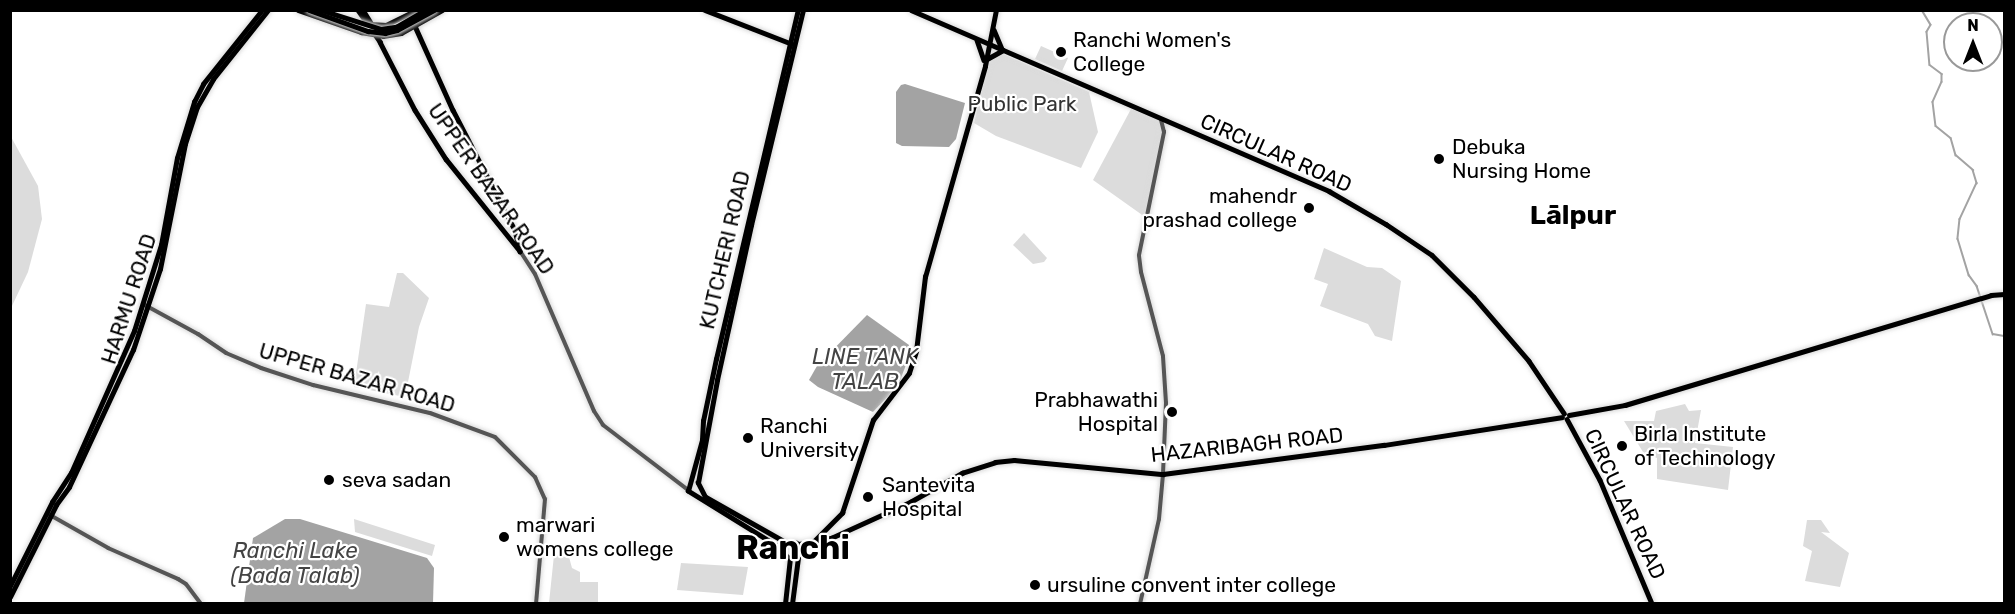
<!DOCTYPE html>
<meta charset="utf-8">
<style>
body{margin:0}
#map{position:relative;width:2015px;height:614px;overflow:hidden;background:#fff;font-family:Rubik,sans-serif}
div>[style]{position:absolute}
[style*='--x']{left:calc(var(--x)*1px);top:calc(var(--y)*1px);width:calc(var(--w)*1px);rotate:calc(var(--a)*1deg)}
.green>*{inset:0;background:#dcdcdc}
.water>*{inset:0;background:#a3a3a3}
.stream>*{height:1.5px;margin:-0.75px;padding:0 0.75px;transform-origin:0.75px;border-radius:0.75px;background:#a3a3a3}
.roads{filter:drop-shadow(0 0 2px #dbdbdb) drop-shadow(0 0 2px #dbdbdb)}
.minor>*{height:4px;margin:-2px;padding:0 2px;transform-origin:2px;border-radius:2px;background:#555}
.major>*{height:4.5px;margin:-2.25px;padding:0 2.25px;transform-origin:2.25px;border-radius:2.25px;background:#000}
.major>.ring{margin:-2.25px;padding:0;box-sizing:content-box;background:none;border:4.5px solid #000;border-radius:50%}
.bridges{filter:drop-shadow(0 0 2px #dbdbdb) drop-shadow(0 0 2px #dbdbdb)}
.major-bridge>*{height:4.5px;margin:-2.25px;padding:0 2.25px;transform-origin:2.25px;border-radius:2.25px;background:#000}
.dots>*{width:16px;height:16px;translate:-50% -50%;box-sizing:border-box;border:3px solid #fff;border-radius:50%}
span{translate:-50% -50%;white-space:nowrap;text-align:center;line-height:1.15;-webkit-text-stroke:4.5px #fff;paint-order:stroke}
.poi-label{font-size:21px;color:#000}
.left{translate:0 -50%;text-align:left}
.right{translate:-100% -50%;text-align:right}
.park-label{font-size:21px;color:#333}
.street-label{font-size:21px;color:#000}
.water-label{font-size:22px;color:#444;font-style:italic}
.district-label{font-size:27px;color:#000;font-weight:700}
.town-label{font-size:33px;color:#000;font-weight:700}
.frame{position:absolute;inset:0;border:12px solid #000;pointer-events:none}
.north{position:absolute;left:1943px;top:12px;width:60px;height:60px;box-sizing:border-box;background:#fff;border:2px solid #999;border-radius:50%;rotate:0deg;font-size:16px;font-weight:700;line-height:24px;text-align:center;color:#000}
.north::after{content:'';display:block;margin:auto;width:21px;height:27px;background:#000;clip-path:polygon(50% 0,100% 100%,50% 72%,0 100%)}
</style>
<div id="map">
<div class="green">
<div style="clip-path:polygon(1041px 46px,1068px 58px,1062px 71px,1035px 59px)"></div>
<div style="clip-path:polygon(1003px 54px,1089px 92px,1098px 132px,1081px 168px,996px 136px,974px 123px,989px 62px)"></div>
<div style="clip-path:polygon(1131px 109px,1160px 120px,1162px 131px,1145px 217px,1093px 180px)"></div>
<div style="clip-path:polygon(10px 135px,38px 186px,42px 219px,28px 272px,11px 308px)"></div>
<div style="clip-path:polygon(1024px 233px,1047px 258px,1044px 262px,1033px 264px,1013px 245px)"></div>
<div style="clip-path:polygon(1324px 248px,1367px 267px,1382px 268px,1401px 281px,1392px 341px,1375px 336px,1368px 324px,1320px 306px,1328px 284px,1314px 279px)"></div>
<div style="clip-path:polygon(397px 273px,403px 273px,429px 298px,419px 327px,405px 397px,354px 387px,366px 304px,389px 307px)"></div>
<div style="clip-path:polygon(1685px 404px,1689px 411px,1701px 410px,1695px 443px,1733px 447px,1728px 490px,1657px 479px,1657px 458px,1643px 452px,1624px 421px,1654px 421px,1656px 411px)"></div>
<div style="clip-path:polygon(354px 519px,435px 545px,432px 556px,355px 532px)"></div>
<div style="clip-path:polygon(1807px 520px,1821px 520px,1830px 533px,1821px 532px,1849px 553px,1840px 587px,1805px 581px,1812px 551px,1803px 546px)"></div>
<div style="clip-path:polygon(554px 555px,569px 557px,572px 568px,580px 572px,580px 582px,598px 582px,598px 603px,549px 603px)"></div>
<div style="clip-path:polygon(681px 563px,748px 567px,743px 595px,677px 590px)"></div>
</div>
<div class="water">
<div style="clip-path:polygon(905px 84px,965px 103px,956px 139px,949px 147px,902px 146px,896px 143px,896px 92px,901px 85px)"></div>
<div style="clip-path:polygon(867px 315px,909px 345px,906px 365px,898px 386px,873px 412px,818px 387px,809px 380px,817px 366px)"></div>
<div style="clip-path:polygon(285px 519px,300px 519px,427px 558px,434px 568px,433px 603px,244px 603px,253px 538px)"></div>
</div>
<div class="stream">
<div style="--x:1922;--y:10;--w:17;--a:59"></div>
<div style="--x:1931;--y:25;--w:8;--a:120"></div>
<div style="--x:1927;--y:32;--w:33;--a:85"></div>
<div style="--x:1930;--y:65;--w:15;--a:37"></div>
<div style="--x:1942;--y:74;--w:8;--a:90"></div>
<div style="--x:1942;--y:82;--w:22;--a:114"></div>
<div style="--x:1933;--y:102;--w:24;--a:83"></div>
<div style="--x:1936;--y:126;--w:19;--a:39"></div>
<div style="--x:1951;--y:138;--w:18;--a:74"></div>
<div style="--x:1956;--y:155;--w:23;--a:41"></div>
<div style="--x:1973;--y:170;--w:14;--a:73"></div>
<div style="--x:1977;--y:183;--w:40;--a:115"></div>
<div style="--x:1960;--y:219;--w:20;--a:96"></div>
<div style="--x:1958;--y:239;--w:38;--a:73"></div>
<div style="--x:1969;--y:275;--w:14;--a:54"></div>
<div style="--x:1977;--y:286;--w:51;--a:71.6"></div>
<div style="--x:1993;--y:334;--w:11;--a:10"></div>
</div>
<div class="roads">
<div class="minor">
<div style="--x:520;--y:251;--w:27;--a:57"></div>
<div style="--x:535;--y:274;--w:149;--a:66.7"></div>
<div style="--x:594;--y:411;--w:17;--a:57"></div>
<div style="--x:603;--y:425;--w:107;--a:37.4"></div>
<div style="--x:143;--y:304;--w:63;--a:28.6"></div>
<div style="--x:198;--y:334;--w:34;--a:34"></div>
<div style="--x:226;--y:353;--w:38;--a:23"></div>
<div style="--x:261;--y:368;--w:55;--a:18.1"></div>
<div style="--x:313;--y:385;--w:120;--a:13.5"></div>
<div style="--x:430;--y:413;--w:69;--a:20.3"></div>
<div style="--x:495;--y:437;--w:57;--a:45"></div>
<div style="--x:535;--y:477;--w:24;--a:66"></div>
<div style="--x:545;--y:499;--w:105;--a:94.9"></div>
<div style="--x:50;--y:515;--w:67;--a:29.6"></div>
<div style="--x:108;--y:548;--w:77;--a:23.9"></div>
<div style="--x:178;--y:579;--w:9;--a:32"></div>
<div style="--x:186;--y:584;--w:25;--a:53"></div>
<div style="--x:1140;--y:604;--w:87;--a:-77.4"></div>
<div style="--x:1159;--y:519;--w:45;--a:-84.9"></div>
<div style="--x:1163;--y:474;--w:71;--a:-87.6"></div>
<div style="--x:1166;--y:403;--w:47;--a:-93.7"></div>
<div style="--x:1163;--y:356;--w:87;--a:-104.7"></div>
<div style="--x:1141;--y:272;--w:17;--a:-97"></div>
<div style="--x:1139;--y:255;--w:126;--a:-78.5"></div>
<div style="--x:1164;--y:132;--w:12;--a:-104"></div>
</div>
<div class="major">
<div style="--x:298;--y:10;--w:67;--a:19.2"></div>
<div style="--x:361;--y:32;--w:22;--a:10"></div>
<div style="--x:383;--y:36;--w:18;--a:-9"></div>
<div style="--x:401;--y:33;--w:47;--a:-29.3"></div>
<div style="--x:358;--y:10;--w:39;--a:55"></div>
<div style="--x:380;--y:42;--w:76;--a:62.8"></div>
<div style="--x:415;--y:110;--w:58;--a:57.7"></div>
<div style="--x:446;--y:159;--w:118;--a:51.2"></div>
<div style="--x:363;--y:10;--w:15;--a:58"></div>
<div style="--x:705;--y:10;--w:93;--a:21.3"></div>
<div style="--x:911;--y:10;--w:456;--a:23.4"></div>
<div style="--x:1329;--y:191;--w:66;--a:30.1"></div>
<div style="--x:1386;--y:224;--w:55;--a:34"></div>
<div style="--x:1432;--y:255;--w:59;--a:45"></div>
<div style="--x:1474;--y:297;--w:84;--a:49.3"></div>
<div style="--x:1529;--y:361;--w:63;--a:56.1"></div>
<div style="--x:369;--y:24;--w:17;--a:3"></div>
<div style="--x:386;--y:25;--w:34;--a:-26"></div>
<div style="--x:415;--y:26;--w:92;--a:65.7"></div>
<div style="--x:453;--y:110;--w:135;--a:62.7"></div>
<div style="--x:515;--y:230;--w:22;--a:77"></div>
<div style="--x:994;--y:30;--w:21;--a:67"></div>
<div style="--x:977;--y:40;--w:21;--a:71"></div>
<div style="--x:987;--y:59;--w:18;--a:-29"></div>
<div style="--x:1569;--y:415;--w:57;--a:-10.1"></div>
<div style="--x:1625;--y:405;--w:382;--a:-16.7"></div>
<div style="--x:1991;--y:295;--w:13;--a:-4"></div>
<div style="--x:1567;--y:419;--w:69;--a:61.6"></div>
<div style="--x:1600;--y:480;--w:134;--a:67.2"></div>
<div style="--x:814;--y:541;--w:40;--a:-45"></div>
<div style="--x:842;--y:513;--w:98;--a:-71.6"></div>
<div style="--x:873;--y:420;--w:59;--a:-52.5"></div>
<div style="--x:909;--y:373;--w:23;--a:-72"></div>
<div style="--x:916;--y:351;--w:75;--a:-83.1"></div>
<div style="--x:925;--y:277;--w:219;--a:-74.1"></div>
<div style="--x:985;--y:66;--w:57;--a:-78.9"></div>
<div class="ring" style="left:785px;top:542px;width:13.5px;height:13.5px"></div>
<div style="--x:788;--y:544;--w:95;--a:-150.5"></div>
<div style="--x:705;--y:497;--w:16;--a:-117"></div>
<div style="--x:698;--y:483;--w:105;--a:-79.5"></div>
<div style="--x:717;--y:380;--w:159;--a:-77.6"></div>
<div style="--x:751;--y:225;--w:221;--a:-76.4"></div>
<div style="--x:799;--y:544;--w:33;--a:-11"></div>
<div style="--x:831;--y:538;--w:87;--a:-24.5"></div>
<div style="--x:910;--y:502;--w:60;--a:-29.1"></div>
<div style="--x:962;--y:473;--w:35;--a:-18"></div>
<div style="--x:995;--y:462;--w:19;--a:-6"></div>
<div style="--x:1014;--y:460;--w:150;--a:5.4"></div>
<div style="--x:1163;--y:474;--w:223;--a:-7.5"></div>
<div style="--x:1384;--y:445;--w:180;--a:-8.9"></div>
<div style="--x:785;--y:551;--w:114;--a:-148.3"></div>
<div style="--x:688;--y:491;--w:53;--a:-74.6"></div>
<div style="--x:702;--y:440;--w:19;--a:-87"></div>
<div style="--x:703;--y:421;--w:63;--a:-78.2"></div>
<div style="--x:716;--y:359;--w:359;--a:-76.8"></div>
<div style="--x:10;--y:586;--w:94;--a:-63.4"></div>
<div style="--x:52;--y:502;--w:35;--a:-57"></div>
<div style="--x:71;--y:473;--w:155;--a:-66.1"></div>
<div style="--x:134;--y:331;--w:90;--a:-72.6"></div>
<div style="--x:161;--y:245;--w:88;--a:-79.6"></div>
<div style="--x:177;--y:158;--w:59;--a:-73.1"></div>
<div style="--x:194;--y:102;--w:20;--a:-63"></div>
<div style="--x:203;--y:84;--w:95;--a:-51.4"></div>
<div style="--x:10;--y:597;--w:103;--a:-63.4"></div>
<div style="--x:56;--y:505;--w:22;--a:-54"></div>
<div style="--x:69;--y:487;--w:151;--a:-65"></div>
<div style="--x:133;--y:350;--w:85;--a:-71.6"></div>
<div style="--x:160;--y:269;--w:127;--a:-78.7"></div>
<div style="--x:185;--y:144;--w:39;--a:-72"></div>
<div style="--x:197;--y:107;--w:32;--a:-60"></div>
<div style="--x:213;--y:79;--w:88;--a:-51.4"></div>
<div style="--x:785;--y:604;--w:46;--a:-83.8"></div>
<div style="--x:792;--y:604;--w:46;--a:-82.6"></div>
</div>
</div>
<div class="bridges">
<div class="major-bridge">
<div style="--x:309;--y:10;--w:63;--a:19.6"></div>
<div style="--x:368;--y:31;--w:17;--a:7"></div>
<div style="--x:385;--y:33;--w:12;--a:-14"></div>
<div style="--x:397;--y:30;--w:42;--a:-28.4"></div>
<div style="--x:321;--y:10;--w:63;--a:17.6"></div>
<div style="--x:381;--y:29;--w:15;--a:-8"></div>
<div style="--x:396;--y:27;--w:34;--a:-30"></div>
</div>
</div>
<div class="dots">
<div style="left:1061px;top:52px;background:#000"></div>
<div style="left:1439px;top:159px;background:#000"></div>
<div style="left:1309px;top:208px;background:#000"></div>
<div style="left:1172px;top:412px;background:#000"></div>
<div style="left:748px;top:438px;background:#000"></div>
<div style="left:1622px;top:446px;background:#000"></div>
<div style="left:329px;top:480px;background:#000"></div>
<div style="left:868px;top:497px;background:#000"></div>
<div style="left:504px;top:537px;background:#000"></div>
<div style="left:1035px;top:585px;background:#000"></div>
</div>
<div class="poi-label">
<span class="left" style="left:1073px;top:52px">Ranchi Women's<br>College</span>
<span class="left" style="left:1452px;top:159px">Debuka<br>Nursing Home</span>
<span class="right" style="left:1297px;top:208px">mahendr<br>prashad college</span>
<span class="right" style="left:1158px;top:412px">Prabhawathi<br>Hospital</span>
<span class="left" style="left:760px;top:438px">Ranchi<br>University</span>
<span class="left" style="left:1634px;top:446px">Birla Institute<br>of Techinology</span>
<span class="left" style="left:342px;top:480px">seva sadan</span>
<span class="left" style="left:882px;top:497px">Santevita<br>Hospital</span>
<span class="left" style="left:516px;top:537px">marwari<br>womens college</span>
<span class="left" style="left:1047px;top:585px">ursuline convent inter college</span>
</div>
<div class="park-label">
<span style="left:1022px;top:104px">Public Park</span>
</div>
<div class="street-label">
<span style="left:1276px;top:153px;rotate:24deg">CIRCULAR ROAD</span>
<span style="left:491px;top:189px;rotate:55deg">UPPER BAZAR ROAD</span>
<span style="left:725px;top:250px;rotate:-77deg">KUTCHERI ROAD</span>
<span style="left:129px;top:299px;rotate:-72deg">HARMU ROAD</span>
<span style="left:357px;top:378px;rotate:16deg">UPPER BAZAR ROAD</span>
<span style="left:1247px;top:445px;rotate:-6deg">HAZARIBAGH ROAD</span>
<span style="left:1625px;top:504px;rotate:65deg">CIRCULAR ROAD</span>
</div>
<div class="water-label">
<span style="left:865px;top:369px">LINE TANK<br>TALAB</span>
<span style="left:295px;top:563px">Ranchi Lake<br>(Bada Talab)</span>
</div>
<div class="district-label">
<span style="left:1573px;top:216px">Lālpur</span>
</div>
<div class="town-label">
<span style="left:793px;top:548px">Ranchi</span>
</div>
<div class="frame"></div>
<div class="north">N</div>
</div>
